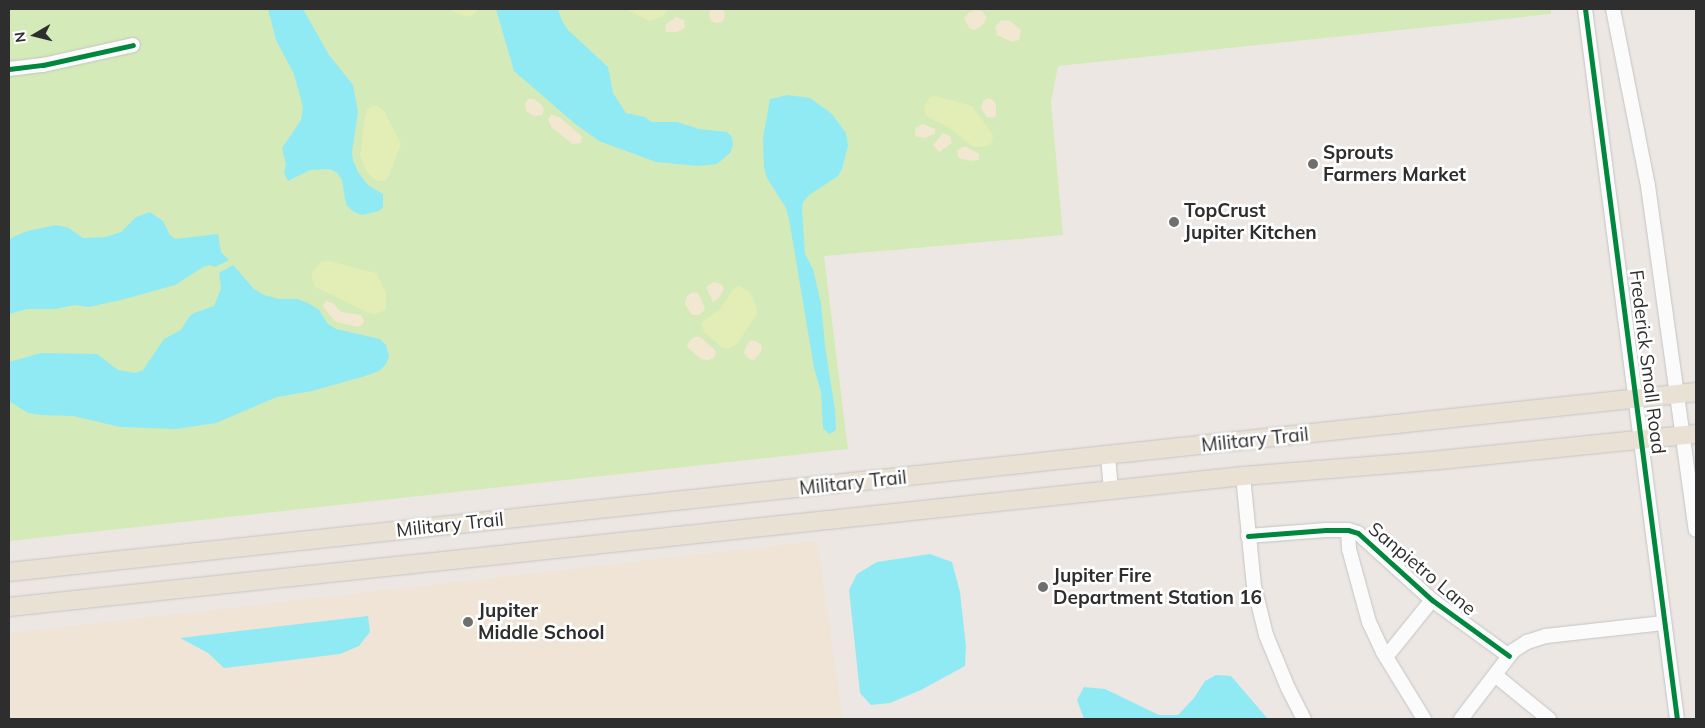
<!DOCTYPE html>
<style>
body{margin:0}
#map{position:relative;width:1705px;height:728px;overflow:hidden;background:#ece7e3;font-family:Mulish,sans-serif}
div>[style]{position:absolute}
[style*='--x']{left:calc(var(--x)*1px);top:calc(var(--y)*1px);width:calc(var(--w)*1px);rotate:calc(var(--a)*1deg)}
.education>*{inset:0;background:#f0e4d7}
.green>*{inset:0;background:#d4eab9}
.sand>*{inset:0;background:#f2e7d0}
.round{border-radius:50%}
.pitch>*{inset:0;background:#e2eeb6}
.water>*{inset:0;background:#90eaf4}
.roads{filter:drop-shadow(0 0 1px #c5c4c4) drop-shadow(0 0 1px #c5c4c4)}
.minor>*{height:14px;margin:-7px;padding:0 7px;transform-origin:7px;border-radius:7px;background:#fcfbfb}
.major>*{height:18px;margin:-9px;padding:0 9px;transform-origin:9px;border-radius:9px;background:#e9e1d4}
.cycleway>*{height:5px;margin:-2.5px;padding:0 2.5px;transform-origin:2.5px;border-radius:2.5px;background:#00873e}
.dots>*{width:14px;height:14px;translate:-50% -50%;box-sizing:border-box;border:2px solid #fff;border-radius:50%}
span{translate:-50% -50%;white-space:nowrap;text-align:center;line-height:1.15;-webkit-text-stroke:5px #fff;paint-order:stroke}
.poi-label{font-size:19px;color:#2e2e2e;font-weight:700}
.left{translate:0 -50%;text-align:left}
.street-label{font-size:19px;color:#2e2e2e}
.frame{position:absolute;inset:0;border:10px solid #2e2e2e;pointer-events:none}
.north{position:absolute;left:10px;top:10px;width:50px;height:50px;-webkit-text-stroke:4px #fff;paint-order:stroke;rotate:262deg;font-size:14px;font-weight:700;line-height:20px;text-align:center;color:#2e2e2e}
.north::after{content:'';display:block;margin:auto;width:18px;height:22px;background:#2e2e2e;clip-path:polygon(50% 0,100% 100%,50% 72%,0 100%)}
</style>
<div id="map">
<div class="education">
<div style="clip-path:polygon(817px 541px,843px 719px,9px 719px,9px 633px)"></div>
</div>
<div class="green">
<div style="clip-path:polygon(9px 9px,1551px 9px,1551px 14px,1058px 66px,1051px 102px,1063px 235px,824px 256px,848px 449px,9px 541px)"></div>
</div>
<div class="sand">
<div class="round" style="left:709px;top:7px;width:16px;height:16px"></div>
<div style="clip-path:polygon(975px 10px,982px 11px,987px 17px,982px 26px,974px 30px,969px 28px,964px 18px,968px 13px)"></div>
<div style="clip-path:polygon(676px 17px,684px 20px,685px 28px,677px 32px,666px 32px,665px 25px)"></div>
<div style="clip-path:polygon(1001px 20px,1010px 21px,1021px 30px,1019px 40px,1012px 42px,997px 35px,995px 27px)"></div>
<div style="clip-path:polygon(988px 98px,993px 100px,996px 104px,996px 116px,992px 118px,987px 117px,981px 108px,983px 101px)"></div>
<div style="clip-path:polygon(528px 99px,534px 99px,542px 105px,544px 110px,542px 115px,534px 116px,526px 111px,525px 104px)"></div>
<div style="clip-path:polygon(551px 115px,559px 117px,582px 136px,581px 143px,573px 144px,552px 128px,548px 119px)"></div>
<div style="clip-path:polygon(923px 124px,935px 129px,935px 134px,924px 138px,915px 136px,916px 127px)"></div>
<div style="clip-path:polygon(943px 133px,950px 136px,952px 143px,939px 152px,933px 145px)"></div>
<div style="clip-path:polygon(965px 146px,979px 154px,979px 160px,972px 161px,958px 158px,957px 150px)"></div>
<div style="clip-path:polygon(714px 282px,721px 284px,724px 288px,719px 298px,713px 302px,706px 287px)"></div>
<div style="clip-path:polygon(693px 292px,698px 293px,704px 306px,705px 310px,699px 315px,692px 315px,685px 304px,687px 296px)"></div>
<div style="clip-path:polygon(326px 301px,333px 303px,341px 312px,361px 315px,364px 321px,363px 324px,358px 327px,336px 322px,324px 308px,323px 305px)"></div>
<div style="clip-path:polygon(694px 337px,700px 337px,713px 348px,716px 352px,714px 358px,708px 360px,701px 359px,688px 348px,687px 344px)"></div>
<div style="clip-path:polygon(751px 340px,758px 342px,762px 346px,761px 352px,754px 360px,749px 359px,744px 353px,746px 346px)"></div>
</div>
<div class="pitch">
<div style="clip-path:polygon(448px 9px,479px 9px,473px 15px,466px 17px)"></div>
<div style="clip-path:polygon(625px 9px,669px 9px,662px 17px,650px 21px)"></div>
<div style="clip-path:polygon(936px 96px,972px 106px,993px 135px,992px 142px,988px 146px,974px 147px,948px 127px,926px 116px,924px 106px,930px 97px)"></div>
<div style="clip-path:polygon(371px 106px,378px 106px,384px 111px,401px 144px,389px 176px,386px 180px,381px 181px,377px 181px,366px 171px,360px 155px,365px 117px,367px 110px)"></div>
<div style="clip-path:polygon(329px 261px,376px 273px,386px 293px,386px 309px,376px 315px,367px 312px,315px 287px,312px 279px,312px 272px,321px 262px)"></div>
<div style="clip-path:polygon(739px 286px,749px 291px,757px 307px,757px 314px,737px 344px,728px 349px,722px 347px,704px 332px,701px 323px,720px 309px,734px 288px)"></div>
</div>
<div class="water">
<div style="clip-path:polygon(268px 9px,303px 9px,329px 55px,353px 85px,358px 112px,352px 152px,353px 160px,358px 172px,368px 185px,383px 194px,383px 207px,379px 211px,362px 215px,354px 212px,347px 206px,345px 199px,342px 180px,337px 173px,330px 169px,310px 170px,288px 181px,284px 173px,286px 165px,282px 148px,301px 120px,303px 107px,294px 74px,276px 40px)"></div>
<div style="clip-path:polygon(496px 9px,558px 9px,562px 21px,568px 30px,608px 67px,613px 93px,626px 113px,645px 117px,651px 122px,677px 122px,699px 129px,727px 132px,732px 137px,733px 145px,730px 153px,717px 164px,698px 166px,656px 162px,599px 141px,574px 123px,514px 71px)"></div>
<div style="clip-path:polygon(788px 95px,810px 98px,832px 114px,846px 133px,848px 146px,842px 169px,838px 176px,809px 195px,803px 202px,802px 210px,805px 254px,813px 269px,821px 303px,825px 346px,835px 410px,836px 430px,829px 434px,823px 428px,821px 392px,814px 368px,789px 219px,786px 208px,767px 178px,764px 168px,763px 138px,770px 99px)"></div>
<div style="clip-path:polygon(150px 212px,163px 221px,170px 235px,175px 239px,218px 234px,221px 252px,229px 260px,215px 267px,210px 265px,203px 267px,175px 285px,125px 299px,89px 307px,75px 305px,55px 309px,27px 309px,9px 314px,9px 240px,11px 238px,27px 231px,56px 225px,69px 228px,83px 238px,106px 237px,121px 232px,136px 217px)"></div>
<div style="clip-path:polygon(233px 265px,254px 289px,264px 295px,279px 299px,297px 299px,308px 303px,319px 310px,328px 324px,336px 329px,380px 339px,386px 345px,389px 356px,386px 364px,379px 371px,365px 376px,312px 391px,277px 397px,216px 423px,176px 429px,120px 427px,73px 416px,40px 415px,28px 413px,9px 401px,9px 362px,41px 353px,97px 354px,118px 370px,135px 373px,143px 370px,164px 339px,181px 330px,189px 317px,194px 313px,214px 306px,221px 288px,219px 273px)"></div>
<div style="clip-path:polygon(930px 554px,952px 562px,960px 592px,966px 647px,965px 666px,921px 690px,890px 703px,871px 705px,860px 693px,849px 590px,857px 574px,877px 562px)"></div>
<div style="clip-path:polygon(368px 616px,370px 632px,359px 646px,340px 654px,224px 668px,208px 653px,180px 638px)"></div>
<div style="clip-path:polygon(1216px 675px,1231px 676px,1268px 719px,1084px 719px,1077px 700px,1084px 687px,1105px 689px,1159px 715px,1178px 715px,1194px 698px,1205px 681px)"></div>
</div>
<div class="roads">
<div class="minor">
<div style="--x:1585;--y:9;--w:716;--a:82.62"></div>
<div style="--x:1613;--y:9;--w:180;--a:78.8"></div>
<div style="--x:1648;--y:186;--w:347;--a:82.1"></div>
<div style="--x:9;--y:69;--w:34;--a:-7"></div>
<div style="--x:43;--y:65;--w:92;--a:-12.5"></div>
<div style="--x:1108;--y:456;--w:34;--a:85"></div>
<div style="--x:1243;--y:476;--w:111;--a:84.3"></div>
<div style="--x:1254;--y:586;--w:50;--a:76.2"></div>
<div style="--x:1266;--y:635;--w:57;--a:67.5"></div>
<div style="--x:1288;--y:688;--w:35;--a:63"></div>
<div style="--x:1348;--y:530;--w:19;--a:87"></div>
<div style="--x:1349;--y:549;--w:76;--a:74.7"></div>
<div style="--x:1369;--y:622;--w:33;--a:65"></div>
<div style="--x:1383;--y:652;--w:79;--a:58.5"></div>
<div style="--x:1248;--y:536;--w:78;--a:-4.4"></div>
<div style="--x:1326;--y:530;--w:22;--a:0"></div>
<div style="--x:1348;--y:530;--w:10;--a:17"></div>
<div style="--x:1358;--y:533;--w:100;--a:42.2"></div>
<div style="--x:1432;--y:600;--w:95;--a:36"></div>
<div style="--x:1386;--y:657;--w:73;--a:-51.1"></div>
<div style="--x:1495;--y:675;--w:70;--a:39.2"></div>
<div style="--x:1461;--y:719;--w:86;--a:-52.6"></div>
<div style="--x:1513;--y:651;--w:17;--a:-33"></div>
<div style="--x:1527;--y:642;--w:20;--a:-18"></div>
<div style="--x:1546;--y:636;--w:118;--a:-6.3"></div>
</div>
<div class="major">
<div style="--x:9;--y:572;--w:1697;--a:-6.09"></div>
<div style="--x:9;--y:607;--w:1241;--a:-6.06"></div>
<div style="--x:1243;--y:476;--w:198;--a:-4.6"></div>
<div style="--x:1440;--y:460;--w:257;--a:-5.8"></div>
</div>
</div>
<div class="cycleway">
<div style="--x:1585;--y:9;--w:716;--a:82.62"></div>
<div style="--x:9;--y:69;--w:34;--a:-7"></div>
<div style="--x:43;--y:65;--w:92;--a:-12.5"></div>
<div style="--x:1248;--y:536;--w:78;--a:-4.4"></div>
<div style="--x:1326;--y:530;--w:22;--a:0"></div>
<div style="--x:1348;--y:530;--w:10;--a:17"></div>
<div style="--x:1358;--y:533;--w:100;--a:42.2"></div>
<div style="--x:1432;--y:600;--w:95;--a:36"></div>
</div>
<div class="dots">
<div style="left:1313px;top:164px;background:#706f6d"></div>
<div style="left:1174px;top:222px;background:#706f6d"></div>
<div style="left:1043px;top:587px;background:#706f6d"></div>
<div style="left:468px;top:622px;background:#706f6d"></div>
</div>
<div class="poi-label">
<span class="left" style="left:1323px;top:164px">Sprouts<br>Farmers Market</span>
<span class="left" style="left:1184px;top:222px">TopCrust<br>Jupiter Kitchen</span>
<span class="left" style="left:1053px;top:587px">Jupiter Fire<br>Department Station 16</span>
<span class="left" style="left:478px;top:622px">Jupiter<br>Middle School</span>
</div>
<div class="street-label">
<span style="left:1647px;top:362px;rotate:83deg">Frederick Small Road</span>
<span style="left:1255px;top:440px;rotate:-6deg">Military Trail</span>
<span style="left:853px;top:483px;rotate:-6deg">Military Trail</span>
<span style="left:450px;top:525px;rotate:-6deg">Military Trail</span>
<span style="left:1422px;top:569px;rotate:40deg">Sanpietro Lane</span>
</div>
<div class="frame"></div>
<div class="north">N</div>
</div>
